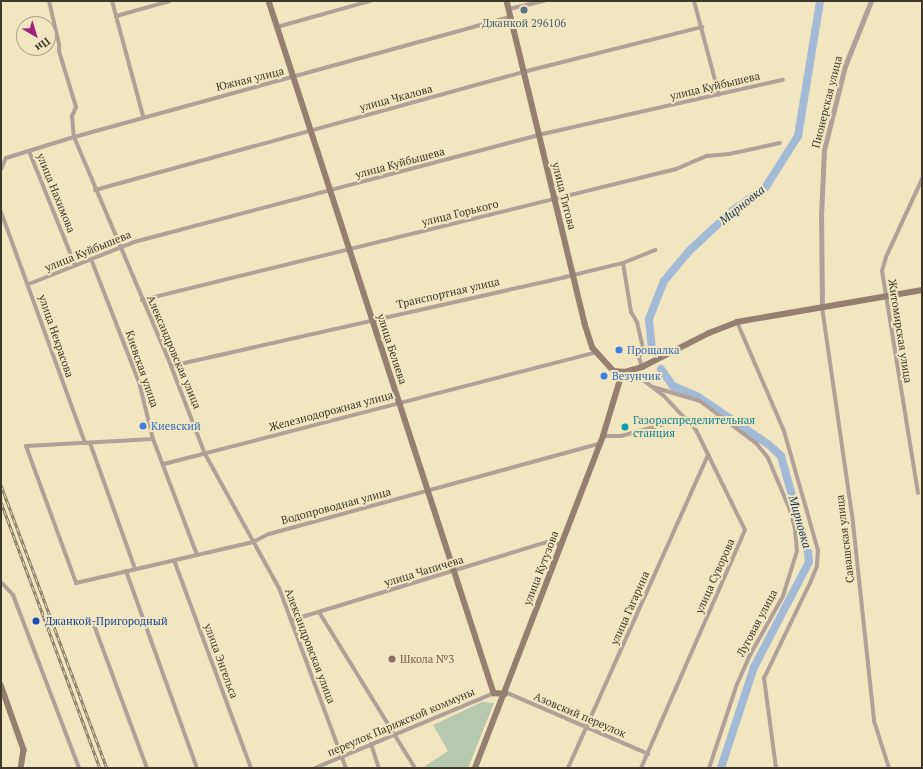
<!DOCTYPE html>
<meta charset="utf-8">
<style>
body{margin:0}
#map{position:relative;width:923px;height:769px;overflow:hidden;background:#f2e6c1;font-family:"PT Serif",serif}
div>[style]{position:absolute}
[style*='--x']{left:calc(var(--x)*1px);top:calc(var(--y)*1px);width:calc(var(--w)*1px);rotate:calc(var(--a)*1deg)}
.green>*{inset:0;background:#b7c8af}
.river>*{height:8px;margin:-4px;padding:0 4px;transform-origin:4px;border-radius:4px;background:#a3bad7}
.minor>*{height:4px;margin:-2px;padding:0 2px;transform-origin:2px;border-radius:2px;background:#b0a097}
.tertiary>*{height:5px;margin:-2.5px;padding:0 2.5px;transform-origin:2.5px;border-radius:2.5px;background:#b0a097}
.secondary>*{height:5.5px;margin:-2.75px;padding:0 2.75px;transform-origin:2.75px;border-radius:2.75px;background:#957f71}
.rail>*{height:3px;margin-top:-1.5px;transform-origin:0;background:repeating-linear-gradient(90deg,#f2e6c1 0 4.5px,#817963 0 9px);box-sizing:border-box;border-block:1px solid #817963}
.dots>*{width:11px;height:11px;translate:-50% -50%;box-sizing:border-box;border:2px solid #f2e6c1;border-radius:50%}
span{translate:-50% -50%;white-space:nowrap;text-align:center;line-height:1.15;-webkit-text-stroke:4px #f2e6c1;paint-order:stroke}
.service-label{font-size:11px;color:#4e5e75}
.street-label{font-size:11px;color:#3d382a}
.shop-label{font-size:11px;color:#366cbe}
.left{translate:0 -50%;text-align:left}
.culture-label{font-size:11px;color:#0d838f}
.transit-label{font-size:11px;color:#164399}
.education-label{font-size:11px;color:#785e54}
.water-label{font-size:12px;color:#14335a;font-style:italic}
.frame{position:absolute;inset:0;border:2px solid #3d382a;pointer-events:none}
.north{position:absolute;left:16px;top:16px;width:40px;height:40px;box-sizing:border-box;background:#f2e6c1;border:1px solid #aaa085;border-radius:50%;rotate:142deg;font-size:11px;font-weight:700;line-height:16px;text-align:center;color:#3d382a}
.north::after{content:'';display:block;margin:auto;width:14px;height:18px;background:#9d2279;clip-path:polygon(50% 0,100% 100%,50% 72%,0 100%)}
</style>
<div id="map">
<div class="green">
<div style="clip-path:polygon(482px 702px,494px 703px,468px 768px,422px 768px,448px 751px,433px 725px)"></div>
</div>
<div class="river">
<div style="--x:652;--y:349;--w:30;--a:-96"></div>
<div style="--x:649;--y:319;--w:41;--a:-68.5"></div>
<div style="--x:664;--y:281;--w:39;--a:-50"></div>
<div style="--x:689;--y:251;--w:59;--a:-42.9"></div>
<div style="--x:732;--y:211;--w:40;--a:-34.9"></div>
<div style="--x:765;--y:188;--w:62;--a:-57.6"></div>
<div style="--x:798;--y:136;--w:137;--a:-80.7"></div>
<div style="--x:661;--y:369;--w:21;--a:55"></div>
<div style="--x:673;--y:386;--w:26;--a:23"></div>
<div style="--x:697;--y:396;--w:86;--a:34.1"></div>
<div style="--x:768;--y:444;--w:18;--a:43"></div>
<div style="--x:781;--y:456;--w:101;--a:74.4"></div>
<div style="--x:808;--y:553;--w:9;--a:84"></div>
<div style="--x:809;--y:562;--w:119;--a:117.6"></div>
<div style="--x:754;--y:667;--w:106;--a:108.1"></div>
</div>
<div class="minor">
<div style="--x:49;--y:1;--w:44;--a:76.9"></div>
<div style="--x:59;--y:44;--w:7;--a:90"></div>
<div style="--x:59;--y:51;--w:59;--a:73.1"></div>
<div style="--x:76;--y:107;--w:10;--a:114"></div>
<div style="--x:72;--y:116;--w:21;--a:85"></div>
<div style="--x:74;--y:137;--w:249;--a:67"></div>
<div style="--x:171;--y:366;--w:94;--a:68.9"></div>
<div style="--x:205;--y:454;--w:153;--a:61.1"></div>
<div style="--x:279;--y:588;--w:192;--a:69.6"></div>
<div style="--x:112;--y:1;--w:119;--a:74.9"></div>
<div style="--x:694;--y:1;--w:97;--a:75.1"></div>
<div style="--x:509;--y:9;--w:36;--a:-13"></div>
<div style="--x:116;--y:16;--w:56;--a:-15.5"></div>
<div style="--x:277;--y:27;--w:97;--a:-15.6"></div>
<div style="--x:29;--y:151;--w:123;--a:68"></div>
<div style="--x:1;--y:169;--w:12;--a:-66"></div>
<div style="--x:6;--y:158;--w:71;--a:-17.2"></div>
<div style="--x:74;--y:137;--w:453;--a:-15.4"></div>
<div style="--x:95;--y:190;--w:444;--a:-15.4"></div>
<div style="--x:523;--y:72;--w:185;--a:-14.1"></div>
<div style="--x:1;--y:212;--w:246;--a:70"></div>
<div style="--x:91;--y:259;--w:132;--a:68.7"></div>
<div style="--x:139;--y:382;--w:59;--a:76.2"></div>
<div style="--x:153;--y:439;--w:124;--a:69.2"></div>
<div style="--x:623;--y:263;--w:50;--a:80.7"></div>
<div style="--x:631;--y:312;--w:12;--a:59"></div>
<div style="--x:637;--y:322;--w:27;--a:77"></div>
<div style="--x:643;--y:348;--w:10;--a:114"></div>
<div style="--x:639;--y:357;--w:10;--a:73"></div>
<div style="--x:29;--y:284;--w:113;--a:-21.8"></div>
<div style="--x:134;--y:242;--w:418;--a:-14.8"></div>
<div style="--x:538;--y:135;--w:251;--a:-12.7"></div>
<div style="--x:142;--y:300;--w:550;--a:-13.78"></div>
<div style="--x:676;--y:169;--w:34;--a:-23"></div>
<div style="--x:707;--y:156;--w:22;--a:-5"></div>
<div style="--x:729;--y:154;--w:52;--a:-12.2"></div>
<div style="--x:822;--y:307;--w:209;--a:81.8"></div>
<div style="--x:852;--y:514;--w:208;--a:83.9"></div>
<div style="--x:874;--y:721;--w:49;--a:72.3"></div>
<div style="--x:737;--y:322;--w:119;--a:66.7"></div>
<div style="--x:784;--y:431;--w:124;--a:74.1"></div>
<div style="--x:818;--y:550;--w:16;--a:94"></div>
<div style="--x:817;--y:566;--w:18;--a:112"></div>
<div style="--x:810;--y:583;--w:106;--a:115.8"></div>
<div style="--x:764;--y:678;--w:91;--a:82.4"></div>
<div style="--x:171;--y:366;--w:404;--a:-12.7"></div>
<div style="--x:565;--y:277;--w:60;--a:-13.6"></div>
<div style="--x:623;--y:263;--w:35;--a:-22"></div>
<div style="--x:631;--y:371;--w:40;--a:37"></div>
<div style="--x:663;--y:395;--w:48;--a:46.7"></div>
<div style="--x:696;--y:430;--w:111;--a:63.9"></div>
<div style="--x:745;--y:530;--w:260;--a:113.6"></div>
<div style="--x:653;--y:387;--w:49;--a:16.6"></div>
<div style="--x:700;--y:401;--w:70;--a:36.9"></div>
<div style="--x:756;--y:443;--w:19;--a:51"></div>
<div style="--x:768;--y:458;--w:56;--a:67.1"></div>
<div style="--x:790;--y:510;--w:20;--a:75"></div>
<div style="--x:795;--y:529;--w:22;--a:85"></div>
<div style="--x:797;--y:551;--w:47;--a:107.3"></div>
<div style="--x:783;--y:596;--w:68;--a:119.2"></div>
<div style="--x:750;--y:655;--w:35;--a:114"></div>
<div style="--x:736;--y:687;--w:85;--a:108.4"></div>
<div style="--x:603;--y:436;--w:18;--a:0"></div>
<div style="--x:621;--y:436;--w:68;--a:-15.3"></div>
<div style="--x:153;--y:439;--w:127;--a:176.8"></div>
<div style="--x:26;--y:446;--w:146;--a:69.9"></div>
<div style="--x:76;--y:583;--w:182;--a:-13"></div>
<div style="--x:253;--y:542;--w:18;--a:-27"></div>
<div style="--x:269;--y:534;--w:344;--a:-15.3"></div>
<div style="--x:90;--y:443;--w:134;--a:70.3"></div>
<div style="--x:164;--y:464;--w:446;--a:-14.5"></div>
<div style="--x:918;--y:493;--w:225;--a:-99.2"></div>
<div style="--x:882;--y:271;--w:15;--a:-74"></div>
<div style="--x:886;--y:257;--w:86;--a:-65.2"></div>
<div style="--x:174;--y:560;--w:222;--a:69.7"></div>
<div style="--x:126;--y:571;--w:209;--a:70.2"></div>
<div style="--x:1;--y:582;--w:18;--a:47"></div>
<div style="--x:13;--y:595;--w:185;--a:69.1"></div>
<div style="--x:319;--y:612;--w:183;--a:58.4"></div>
<div style="--x:292;--y:620;--w:267;--a:-17"></div>
<div style="--x:547;--y:542;--w:14;--a:8"></div>
<div style="--x:91;--y:623;--w:4;--a:34"></div>
<div style="--x:94;--y:625;--w:153;--a:69.7"></div>
<div style="--x:505;--y:692;--w:156;--a:23.4"></div>
<div style="--x:371;--y:744;--w:25;--a:72"></div>
<div style="--x:315;--y:768;--w:194;--a:-22.7"></div>
<div style="--x:568;--y:768;--w:343;--a:-65.9"></div>
</div>
<div class="tertiary">
<div style="--x:822;--y:307;--w:91;--a:-90.6"></div>
<div style="--x:821;--y:216;--w:66;--a:-87.4"></div>
<div style="--x:824;--y:150;--w:87;--a:-76"></div>
<div style="--x:845;--y:66;--w:70;--a:-68.2"></div>
</div>
<div class="secondary">
<div style="--x:269;--y:1;--w:728;--a:71.99"></div>
<div style="--x:494;--y:693;--w:11;--a:5"></div>
<div style="--x:507;--y:1;--w:332;--a:76.4"></div>
<div style="--x:585;--y:324;--w:25;--a:72"></div>
<div style="--x:593;--y:348;--w:31;--a:48"></div>
<div style="--x:614;--y:371;--w:11;--a:5"></div>
<div style="--x:625;--y:372;--w:18;--a:-16"></div>
<div style="--x:642;--y:367;--w:75;--a:-26.9"></div>
<div style="--x:709;--y:333;--w:30;--a:-21"></div>
<div style="--x:737;--y:322;--w:188;--a:-9.8"></div>
<div style="--x:1;--y:685;--w:69;--a:70.5"></div>
<div style="--x:24;--y:750;--w:18;--a:99"></div>
<div style="--x:475;--y:768;--w:356;--a:-68.9"></div>
<div style="--x:603;--y:436;--w:66;--a:-73.2"></div>
</div>
<div class="rail">
<div style="--x:1;--y:485;--w:302;--a:69.5"></div>
<div style="--x:1;--y:502;--w:284;--a:69.6"></div>
</div>
<div class="dots">
<div style="left:524px;top:10px;background:#5c6f8a"></div>
<div style="left:619px;top:350px;background:#3f7fe0"></div>
<div style="left:604px;top:376px;background:#3f7fe0"></div>
<div style="left:143px;top:426px;background:#3f7fe0"></div>
<div style="left:625px;top:427px;background:#0f9aa8"></div>
<div style="left:36px;top:621px;background:#1a4fb4"></div>
<div style="left:392px;top:659px;background:#8d6e63"></div>
</div>
<div class="service-label">
<span style="left:524px;top:23px">Джанкой 296106</span>
</div>
<div class="street-label">
<span style="left:250px;top:79px;rotate:-14deg">Южная улица</span>
<span style="left:715px;top:86px;rotate:-13deg">улица Куйбышева</span>
<span style="left:396px;top:98px;rotate:-15deg">улица Чкалова</span>
<span style="left:827px;top:102px;rotate:-76deg">Пионерская улица</span>
<span style="left:400px;top:163px;rotate:-15deg">улица Куйбышева</span>
<span style="left:56px;top:193px;rotate:68deg">улица Нахимова</span>
<span style="left:564px;top:196px;rotate:76deg">улица Титова</span>
<span style="left:460px;top:213px;rotate:-14deg">улица Горького</span>
<span style="left:88px;top:251px;rotate:-22deg">улица Куйбышева</span>
<span style="left:448px;top:293px;rotate:-13deg">Транспортная улица</span>
<span style="left:900px;top:331px;rotate:81deg">Житомирская улица</span>
<span style="left:56px;top:336px;rotate:71deg">улица Некрасова</span>
<span style="left:392px;top:349px;rotate:72deg">улица Беляева</span>
<span style="left:174px;top:352px;rotate:67deg">Александровская улица</span>
<span style="left:142px;top:369px;rotate:71deg">Киевская улица</span>
<span style="left:331px;top:411px;rotate:-15deg">Железнодорожная улица</span>
<span style="left:336px;top:506px;rotate:-15deg">Водопроводная улица</span>
<span style="left:845px;top:539px;rotate:-97deg">Савашская улица</span>
<span style="left:541px;top:568px;rotate:-69deg">улица Кутузова</span>
<span style="left:424px;top:571px;rotate:-17deg">улица Чапичева</span>
<span style="left:715px;top:576px;rotate:-66deg">улица Суворова</span>
<span style="left:630px;top:608px;rotate:-66deg">улица Гагарина</span>
<span style="left:757px;top:623px;rotate:-62deg">Луговая улица</span>
<span style="left:310px;top:646px;rotate:69deg">Александровская улица</span>
<span style="left:221px;top:661px;rotate:70deg">улица Энгельса</span>
<span style="left:580px;top:715px;rotate:23deg">Азовский переулок</span>
<span style="left:401px;top:722px;rotate:-23deg">переулок Парижской коммуны</span>
</div>
<div class="shop-label">
<span class="left" style="left:627px;top:350px">Прощалка</span>
<span class="left" style="left:612px;top:376px">Везунчик</span>
<span class="left" style="left:151px;top:426px">Киевский</span>
</div>
<div class="culture-label">
<span class="left" style="left:633px;top:427px">Газораспределительная<br>станция</span>
</div>
<div class="transit-label">
<span class="left" style="left:45px;top:621px">Джанкой-Пригородный</span>
</div>
<div class="education-label">
<span class="left" style="left:400px;top:659px">Школа №3</span>
</div>
<div class="water-label">
<span style="left:742px;top:205px;rotate:-39deg">Мирновка</span>
<span style="left:800px;top:522px;rotate:74deg">Мирновка</span>
</div>
<div class="frame"></div>
<div class="north">Пн</div>
</div>
